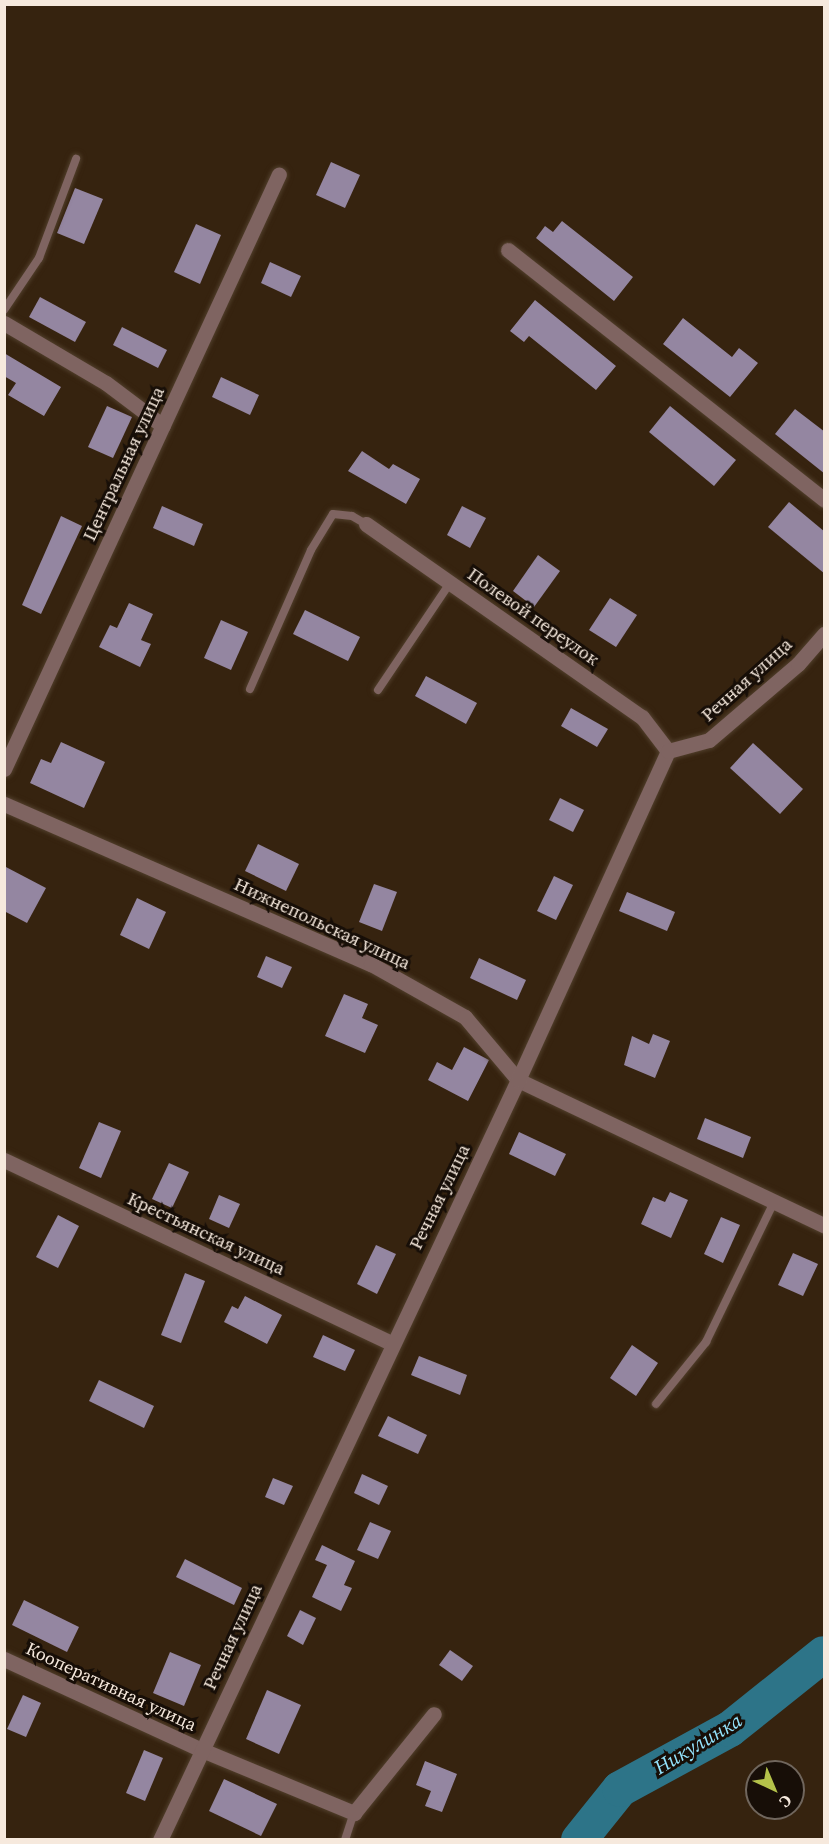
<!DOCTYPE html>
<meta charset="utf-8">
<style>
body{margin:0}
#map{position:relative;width:829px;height:1844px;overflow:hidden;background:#36230f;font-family:"Source Serif 4",serif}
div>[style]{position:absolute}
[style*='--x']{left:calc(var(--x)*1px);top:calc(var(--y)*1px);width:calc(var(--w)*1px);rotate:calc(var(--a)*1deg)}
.river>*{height:36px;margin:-18px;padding:0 18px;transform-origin:18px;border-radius:18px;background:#2d7488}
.building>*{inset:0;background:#9486a1}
.roads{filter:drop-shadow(0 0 2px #513f2c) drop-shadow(0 0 2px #513f2c)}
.lane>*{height:8px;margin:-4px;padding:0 4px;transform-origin:4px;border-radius:4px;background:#7f6461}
.street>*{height:15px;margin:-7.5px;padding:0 7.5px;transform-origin:7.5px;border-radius:7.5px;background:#7f6461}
span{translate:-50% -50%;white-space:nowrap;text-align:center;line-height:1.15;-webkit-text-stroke:6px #170e07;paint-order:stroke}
.street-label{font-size:18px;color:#f6e9dd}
.water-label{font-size:20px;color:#94e3fc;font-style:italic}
.frame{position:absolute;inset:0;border:6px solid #f6e9dd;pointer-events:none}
.north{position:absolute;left:745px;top:1760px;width:60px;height:60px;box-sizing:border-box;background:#170e07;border:2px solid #70665d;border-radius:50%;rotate:136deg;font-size:16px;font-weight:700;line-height:24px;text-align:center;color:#f6e9dd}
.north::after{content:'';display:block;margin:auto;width:21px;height:27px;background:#b4c24a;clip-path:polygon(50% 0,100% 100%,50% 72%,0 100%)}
</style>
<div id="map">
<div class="river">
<div style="--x:579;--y:1840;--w:65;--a:-51.2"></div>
<div style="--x:620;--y:1789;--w:125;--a:-28.6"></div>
<div style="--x:730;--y:1729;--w:120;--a:-38.6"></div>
</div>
<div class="building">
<div style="clip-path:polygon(331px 162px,360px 175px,345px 208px,316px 195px)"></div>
<div style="clip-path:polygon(75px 188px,103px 199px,84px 244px,57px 233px)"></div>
<div style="clip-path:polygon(562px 221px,633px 277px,614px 301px,536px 238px,545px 226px,553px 232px)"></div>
<div style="clip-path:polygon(196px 224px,221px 235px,200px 284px,174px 272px)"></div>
<div style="clip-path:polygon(270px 262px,301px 276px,291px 297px,261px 283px)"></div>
<div style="clip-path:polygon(40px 297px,86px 322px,75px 342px,29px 317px)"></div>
<div style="clip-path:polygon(535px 300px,616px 366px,596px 390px,529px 336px,524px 342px,510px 331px)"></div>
<div style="clip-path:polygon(683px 318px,732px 357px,739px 348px,758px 363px,730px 397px,663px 344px)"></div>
<div style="clip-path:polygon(122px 327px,167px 350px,158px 368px,113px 345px)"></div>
<div style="clip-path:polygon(4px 353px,61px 387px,44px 416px,8px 395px,16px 383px,4px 376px)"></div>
<div style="clip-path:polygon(221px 377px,259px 395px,250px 415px,212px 397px)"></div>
<div style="clip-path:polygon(107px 406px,132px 417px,113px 458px,88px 447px)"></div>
<div style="clip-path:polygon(670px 406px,736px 460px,714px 486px,649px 432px)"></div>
<div style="clip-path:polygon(795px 409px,825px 432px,825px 474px,775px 434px)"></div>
<div style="clip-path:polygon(362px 451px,389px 469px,393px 464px,420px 479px,406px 504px,348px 471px)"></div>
<div style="clip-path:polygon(789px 502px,825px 532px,825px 574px,768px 527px)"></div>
<div style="clip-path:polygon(162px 506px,203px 524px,194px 546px,153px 528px)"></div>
<div style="clip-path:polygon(462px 506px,486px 518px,470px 548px,447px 535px)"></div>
<div style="clip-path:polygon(61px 516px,82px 526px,41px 614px,22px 605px)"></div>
<div style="clip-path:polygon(538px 555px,560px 571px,534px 607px,513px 591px)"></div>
<div style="clip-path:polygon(610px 598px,637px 615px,616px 647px,589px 630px)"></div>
<div style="clip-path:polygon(129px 603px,153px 614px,141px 640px,151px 644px,140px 667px,99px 647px,110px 625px,117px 628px)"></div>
<div style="clip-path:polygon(305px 610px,360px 637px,348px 661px,293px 634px)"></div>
<div style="clip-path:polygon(221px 620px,248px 632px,231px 670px,204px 658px)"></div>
<div style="clip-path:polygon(426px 676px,477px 703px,466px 724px,415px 696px)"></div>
<div style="clip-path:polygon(571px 708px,608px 729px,597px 747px,561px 726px)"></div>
<div style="clip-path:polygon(61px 742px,105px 762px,84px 808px,30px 783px,41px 759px,51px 763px)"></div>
<div style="clip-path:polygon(753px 743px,803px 789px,780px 814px,730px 768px)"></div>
<div style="clip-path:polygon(560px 798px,584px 810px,573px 832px,549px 820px)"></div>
<div style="clip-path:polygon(258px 844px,299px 864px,286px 891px,245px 871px)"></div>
<div style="clip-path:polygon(4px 866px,46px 888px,27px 923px,4px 911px)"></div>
<div style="clip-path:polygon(554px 876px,573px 885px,556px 920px,537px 911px)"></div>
<div style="clip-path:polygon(374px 884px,397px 892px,382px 931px,359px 922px)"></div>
<div style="clip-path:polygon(627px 892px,675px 912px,667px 931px,619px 911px)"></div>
<div style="clip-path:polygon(137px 898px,166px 912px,149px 949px,120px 935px)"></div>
<div style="clip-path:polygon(266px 956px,292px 967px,282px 988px,257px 977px)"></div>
<div style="clip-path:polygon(479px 958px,526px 980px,517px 1000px,470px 978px)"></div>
<div style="clip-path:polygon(344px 994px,368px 1004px,362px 1018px,378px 1025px,365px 1053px,325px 1036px)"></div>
<div style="clip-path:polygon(653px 1034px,670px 1041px,655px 1078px,624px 1065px,632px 1036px,649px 1044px)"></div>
<div style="clip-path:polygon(464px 1047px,489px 1060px,468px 1101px,428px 1080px,437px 1062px,452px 1070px)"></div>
<div style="clip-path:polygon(705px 1118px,751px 1137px,743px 1158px,697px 1139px)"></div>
<div style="clip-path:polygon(99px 1122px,121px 1131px,101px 1178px,79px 1168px)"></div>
<div style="clip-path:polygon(519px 1132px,566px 1154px,555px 1176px,509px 1154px)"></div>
<div style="clip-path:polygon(169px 1163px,189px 1172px,172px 1208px,152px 1199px)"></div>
<div style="clip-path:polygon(670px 1192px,688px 1200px,671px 1238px,641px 1224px,653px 1197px,665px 1202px)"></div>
<div style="clip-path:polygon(219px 1195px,240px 1204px,229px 1228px,209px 1219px)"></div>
<div style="clip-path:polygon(58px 1215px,79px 1226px,58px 1268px,36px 1257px)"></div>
<div style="clip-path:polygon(721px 1217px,740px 1225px,723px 1263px,704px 1254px)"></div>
<div style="clip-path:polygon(376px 1245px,396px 1254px,377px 1294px,357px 1284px)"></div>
<div style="clip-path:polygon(793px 1253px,818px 1264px,803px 1296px,778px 1285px)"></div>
<div style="clip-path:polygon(185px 1273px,205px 1281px,181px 1343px,161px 1335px)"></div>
<div style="clip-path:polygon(245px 1296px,282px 1315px,267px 1344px,224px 1322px,232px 1306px,238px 1309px)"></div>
<div style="clip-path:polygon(323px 1335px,355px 1350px,345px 1371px,313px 1357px)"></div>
<div style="clip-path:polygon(632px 1345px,658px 1363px,636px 1396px,610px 1378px)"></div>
<div style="clip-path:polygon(419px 1356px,467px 1375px,460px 1395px,411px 1375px)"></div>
<div style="clip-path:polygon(99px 1380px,154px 1406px,144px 1428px,89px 1401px)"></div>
<div style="clip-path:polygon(388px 1416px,427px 1435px,418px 1454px,378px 1436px)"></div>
<div style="clip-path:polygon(362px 1474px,388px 1486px,379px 1505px,354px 1493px)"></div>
<div style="clip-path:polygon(273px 1478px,293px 1486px,284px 1505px,265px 1497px)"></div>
<div style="clip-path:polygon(370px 1522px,391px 1531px,378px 1559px,357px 1550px)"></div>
<div style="clip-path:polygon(322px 1545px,355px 1561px,344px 1585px,352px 1588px,341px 1611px,312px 1597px,327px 1565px,315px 1560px)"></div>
<div style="clip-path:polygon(185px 1559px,242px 1588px,234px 1605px,176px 1577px)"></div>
<div style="clip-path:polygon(24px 1600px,79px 1627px,67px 1652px,12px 1625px)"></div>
<div style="clip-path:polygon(300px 1610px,316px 1618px,303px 1645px,287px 1636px)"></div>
<div style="clip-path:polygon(450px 1650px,473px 1666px,462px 1681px,439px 1665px)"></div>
<div style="clip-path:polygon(170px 1652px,201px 1665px,184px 1706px,153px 1693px)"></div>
<div style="clip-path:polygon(267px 1690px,301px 1705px,279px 1754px,246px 1739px)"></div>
<div style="clip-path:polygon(23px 1695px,41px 1703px,26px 1737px,7px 1729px)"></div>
<div style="clip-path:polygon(144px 1750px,163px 1758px,145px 1801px,126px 1793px)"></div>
<div style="clip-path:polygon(425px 1761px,457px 1774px,442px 1812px,425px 1806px,431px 1791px,416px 1785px)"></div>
<div style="clip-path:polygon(224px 1779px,277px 1804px,261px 1836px,209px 1811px)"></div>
</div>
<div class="roads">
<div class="lane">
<div style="--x:4;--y:310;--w:63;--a:-56.1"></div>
<div style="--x:39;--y:258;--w:106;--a:-69.5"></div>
<div style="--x:250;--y:689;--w:152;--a:-66.3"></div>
<div style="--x:311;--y:550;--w:42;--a:-58.6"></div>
<div style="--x:333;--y:514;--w:19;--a:6"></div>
<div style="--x:352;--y:516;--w:16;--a:30"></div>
<div style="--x:378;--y:690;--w:129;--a:-56.1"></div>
<div style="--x:656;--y:1404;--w:80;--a:-51.1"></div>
<div style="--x:706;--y:1342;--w:153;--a:-64.1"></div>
<div style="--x:345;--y:1840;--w:28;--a:-72"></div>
</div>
<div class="street">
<div style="--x:508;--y:250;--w:403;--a:38.3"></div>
<div style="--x:4;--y:323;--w:118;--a:30.5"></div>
<div style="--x:106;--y:383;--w:71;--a:37"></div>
<div style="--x:366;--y:524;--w:337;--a:35"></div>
<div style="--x:642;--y:717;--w:43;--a:52.6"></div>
<div style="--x:4;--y:769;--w:655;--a:-65.19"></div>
<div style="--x:4;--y:804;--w:400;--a:23.6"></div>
<div style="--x:371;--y:964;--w:108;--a:29.4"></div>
<div style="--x:465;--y:1017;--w:82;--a:49.9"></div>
<div style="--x:518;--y:1080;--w:339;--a:25.4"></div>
<div style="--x:4;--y:1160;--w:428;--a:25.3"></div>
<div style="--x:4;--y:1659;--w:218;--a:24.7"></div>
<div style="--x:202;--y:1750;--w:165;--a:22.5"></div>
<div style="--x:354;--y:1813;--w:127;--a:-51.1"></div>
<div style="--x:160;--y:1840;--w:840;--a:-64.78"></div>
<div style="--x:518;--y:1080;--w:362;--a:-65.5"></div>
<div style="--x:668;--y:751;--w:42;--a:-15"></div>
<div style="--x:709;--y:740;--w:117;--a:-40.5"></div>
<div style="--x:798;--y:664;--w:40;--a:-49"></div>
</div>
</div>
<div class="street-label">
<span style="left:124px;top:464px;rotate:-65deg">Центральная улица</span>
<span style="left:533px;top:617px;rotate:35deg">Полевой переулок</span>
<span style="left:747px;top:680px;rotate:-42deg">Речная улица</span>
<span style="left:322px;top:924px;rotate:25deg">Нижнепольская улица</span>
<span style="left:440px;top:1197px;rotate:-64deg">Речная улица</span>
<span style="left:206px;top:1234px;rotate:25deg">Крестьянская улица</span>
<span style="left:233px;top:1637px;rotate:-65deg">Речная улица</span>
<span style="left:111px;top:1687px;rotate:25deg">Кооперативная улица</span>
</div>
<div class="water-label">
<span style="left:698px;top:1744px;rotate:-31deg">Никулинка</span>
</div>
<div class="frame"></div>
<div class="north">С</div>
</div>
